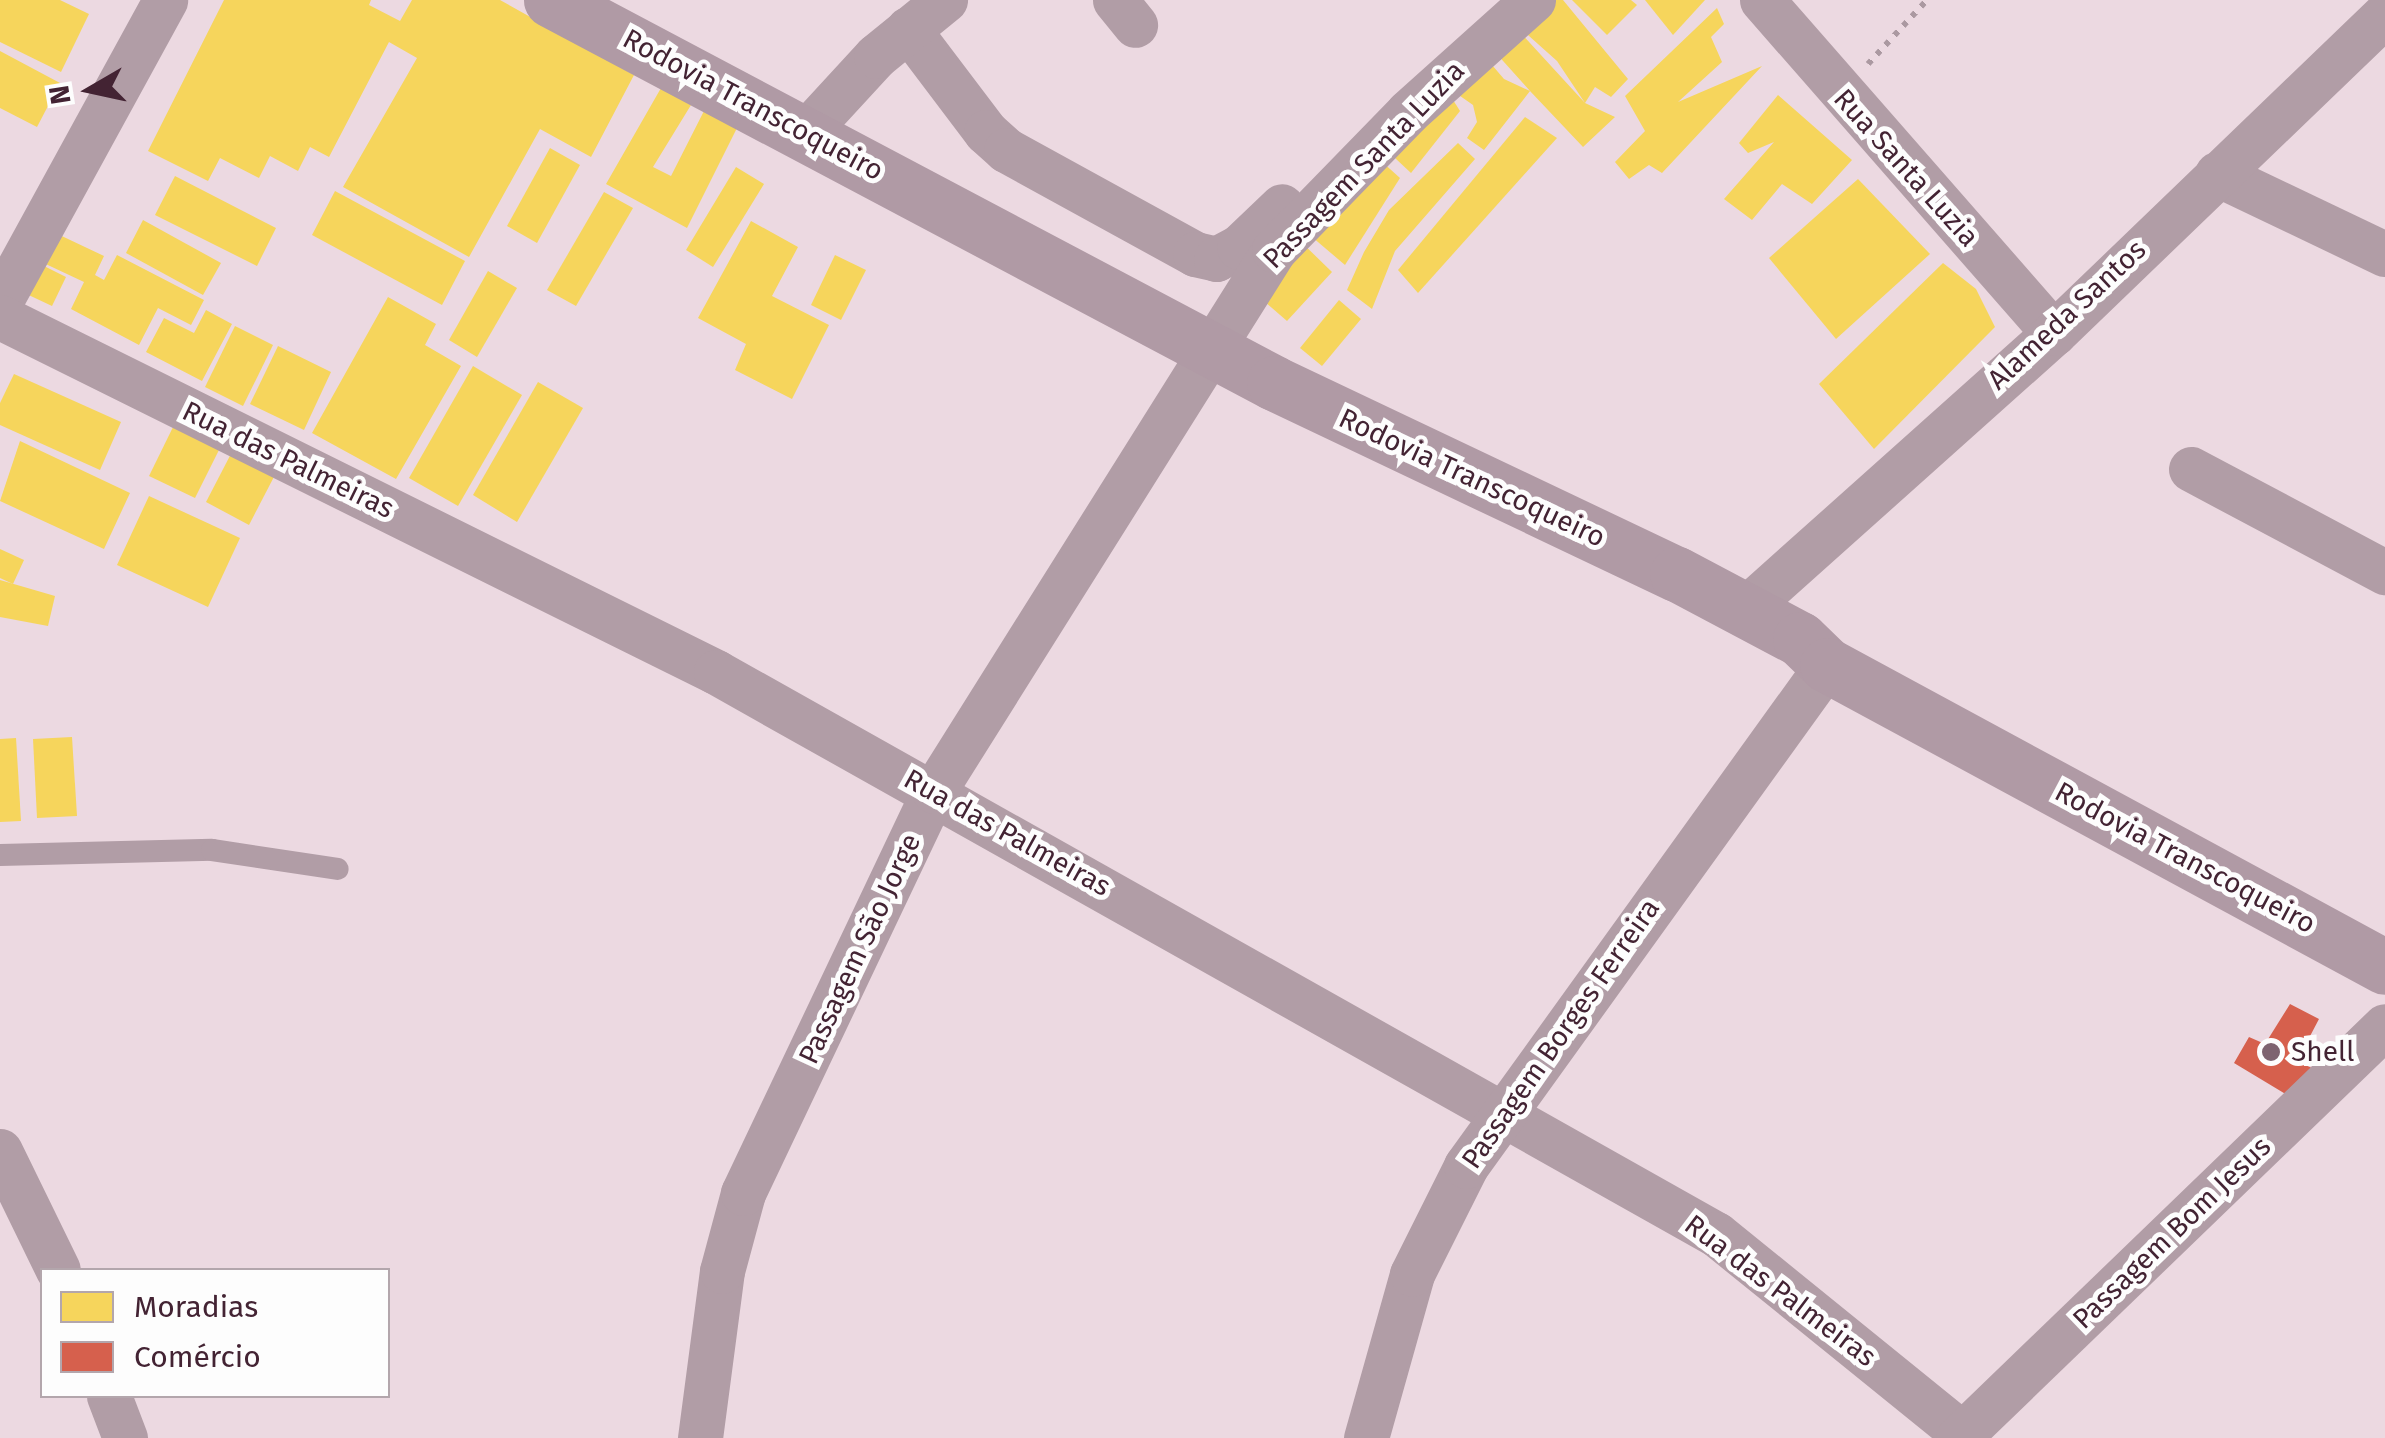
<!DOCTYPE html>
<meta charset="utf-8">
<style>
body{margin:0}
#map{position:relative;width:2385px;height:1438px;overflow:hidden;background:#ecd9e1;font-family:"Fira Sans",sans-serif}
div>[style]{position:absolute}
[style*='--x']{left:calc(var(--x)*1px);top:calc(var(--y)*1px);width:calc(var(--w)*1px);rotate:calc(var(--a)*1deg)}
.homes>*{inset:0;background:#f6d55c}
.shops>*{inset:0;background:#d6604d}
.path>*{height:6px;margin-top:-3px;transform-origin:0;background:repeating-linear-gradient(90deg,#ab99a1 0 5px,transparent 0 13px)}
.service>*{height:22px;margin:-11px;padding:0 11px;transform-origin:11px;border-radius:11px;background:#b19da6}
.minor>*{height:45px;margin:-22.5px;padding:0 22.5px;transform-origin:22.5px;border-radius:22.5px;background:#b19da6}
.secondary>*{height:55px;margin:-27.5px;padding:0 27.5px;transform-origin:27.5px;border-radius:27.5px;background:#b09aa5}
.dots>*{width:28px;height:28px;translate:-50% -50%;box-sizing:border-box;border:5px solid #fdfdfd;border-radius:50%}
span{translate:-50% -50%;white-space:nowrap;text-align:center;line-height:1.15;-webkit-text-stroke:10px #fdfdfd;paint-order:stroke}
.street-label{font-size:28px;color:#432333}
.poi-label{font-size:28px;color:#432333}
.left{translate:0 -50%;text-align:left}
.legend{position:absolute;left:40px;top:1268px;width:350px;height:130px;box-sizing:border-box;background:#fdfdfd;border:2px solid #b3a6ac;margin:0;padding:12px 18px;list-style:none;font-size:30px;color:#432333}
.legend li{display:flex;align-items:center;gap:20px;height:50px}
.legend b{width:50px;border:2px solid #b3a6ac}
.north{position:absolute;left:40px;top:40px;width:100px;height:100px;-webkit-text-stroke:8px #fdfdfd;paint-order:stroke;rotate:261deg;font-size:28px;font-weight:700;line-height:40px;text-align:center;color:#432333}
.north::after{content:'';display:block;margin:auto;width:35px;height:45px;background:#432333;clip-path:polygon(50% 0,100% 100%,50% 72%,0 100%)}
</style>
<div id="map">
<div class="homes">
<div style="clip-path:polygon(0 0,60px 0,89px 14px,61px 72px,0 42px)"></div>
<div style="clip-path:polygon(224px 0,371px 0,369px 5px,400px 21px,412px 0,500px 0,634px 75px,591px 157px,540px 129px,469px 257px,343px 187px,417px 58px,389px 42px,329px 157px,310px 147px,298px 171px,270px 156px,259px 178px,220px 158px,208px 181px,148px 151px)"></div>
<div style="clip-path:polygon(1551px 0,1563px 0,1628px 79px,1611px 97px,1595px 87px,1585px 103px,1615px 117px,1583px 147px,1530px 91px,1484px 150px,1467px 138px,1477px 122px,1473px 105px,1443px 84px,1486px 58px,1504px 79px,1530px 91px,1495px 52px,1518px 30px,1585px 103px,1557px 61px,1520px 28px)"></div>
<div style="clip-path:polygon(1572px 0,1631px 0,1637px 5px,1607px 35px)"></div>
<div style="clip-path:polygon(1645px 0,1705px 0,1673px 35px)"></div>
<div style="clip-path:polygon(1717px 8px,1724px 24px,1711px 37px,1722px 62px,1678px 102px,1762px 66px,1662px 173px,1649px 165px,1629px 179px,1615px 162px,1645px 131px,1625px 96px)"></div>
<div style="clip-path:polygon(0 51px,60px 83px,37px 127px,0 108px)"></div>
<div style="clip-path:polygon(1443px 84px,1460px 111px,1411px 173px,1380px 144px)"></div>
<div style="clip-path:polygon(661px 88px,691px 105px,653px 167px,671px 176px,705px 109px,738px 126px,687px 228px,606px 184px)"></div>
<div style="clip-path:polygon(1778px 95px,1852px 160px,1812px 204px,1782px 184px,1752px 220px,1724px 199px,1774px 142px,1748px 153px,1739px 143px)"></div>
<div style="clip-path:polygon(1525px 117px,1557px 138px,1418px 293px,1398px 270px)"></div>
<div style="clip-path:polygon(1458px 143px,1475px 159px,1395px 251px,1372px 309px,1347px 290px,1364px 252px,1389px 210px)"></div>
<div style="clip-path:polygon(550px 148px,580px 165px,537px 243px,507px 226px)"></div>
<div style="clip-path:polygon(1380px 160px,1400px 178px,1345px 265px,1305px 231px)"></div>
<div style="clip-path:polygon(736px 167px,764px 184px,713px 267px,686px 250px)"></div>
<div style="clip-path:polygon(175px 176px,276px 228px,257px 266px,155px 215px)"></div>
<div style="clip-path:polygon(1858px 179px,1930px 254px,1836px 339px,1769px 258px)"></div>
<div style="clip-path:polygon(335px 191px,465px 261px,442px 305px,312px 235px)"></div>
<div style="clip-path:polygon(604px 192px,633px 208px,576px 306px,547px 290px)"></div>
<div style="clip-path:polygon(143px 220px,221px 263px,203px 295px,126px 253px)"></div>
<div style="clip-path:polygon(751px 221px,798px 247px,772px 296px,829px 325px,792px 399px,735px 370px,746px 344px,698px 318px)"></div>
<div style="clip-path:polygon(49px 230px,104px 256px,95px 275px,104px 280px,117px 255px,204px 300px,191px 325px,158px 308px,139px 345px,71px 309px,84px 282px,35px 259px)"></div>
<div style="clip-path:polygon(1294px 235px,1332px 272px,1287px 321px,1250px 289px)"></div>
<div style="clip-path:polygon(835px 255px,866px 270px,841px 320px,811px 305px)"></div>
<div style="clip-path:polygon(32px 260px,66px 277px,52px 306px,18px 290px)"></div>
<div style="clip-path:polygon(1943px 263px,1976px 289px,1995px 327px,1874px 449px,1819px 384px)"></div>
<div style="clip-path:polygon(488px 271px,517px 288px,477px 357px,449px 340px)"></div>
<div style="clip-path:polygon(388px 297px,436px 324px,425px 345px,461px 366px,396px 479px,312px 433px)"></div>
<div style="clip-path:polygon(1339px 300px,1361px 319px,1322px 366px,1300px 348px)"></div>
<div style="clip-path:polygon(206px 310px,232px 324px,202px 381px,146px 352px,164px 318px,194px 333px)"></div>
<div style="clip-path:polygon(235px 326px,273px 345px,243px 406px,205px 387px)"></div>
<div style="clip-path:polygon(278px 346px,331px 372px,304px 430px,250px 404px)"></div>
<div style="clip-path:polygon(473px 366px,522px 395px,458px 506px,409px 478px)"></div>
<div style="clip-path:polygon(14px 374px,121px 422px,100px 470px,0 425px,0 403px)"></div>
<div style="clip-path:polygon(538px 382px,583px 408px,517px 522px,473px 495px)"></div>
<div style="clip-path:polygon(176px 421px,222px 444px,195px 498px,149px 476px)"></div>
<div style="clip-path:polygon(20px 441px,130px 493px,104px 549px,0 501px)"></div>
<div style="clip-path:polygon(234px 448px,277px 471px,249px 525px,206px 502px)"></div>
<div style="clip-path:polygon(149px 496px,240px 538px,208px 607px,117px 565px)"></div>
<div style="clip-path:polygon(0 549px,24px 560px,13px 584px,0 578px)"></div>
<div style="clip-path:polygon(0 580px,55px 596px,48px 626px,0 617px)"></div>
<div style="clip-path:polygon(72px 737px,77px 816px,37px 818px,33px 739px)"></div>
<div style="clip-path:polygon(16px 738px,21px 821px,0 822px,0 739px)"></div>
</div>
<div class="shops">
<div style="clip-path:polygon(2290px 1004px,2319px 1019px,2297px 1061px,2316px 1070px,2294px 1099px,2234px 1063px,2249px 1037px,2265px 1044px)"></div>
</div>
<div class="path">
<div style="--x:1868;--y:64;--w:87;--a:-47.3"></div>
</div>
<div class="service">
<div style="--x:0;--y:855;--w:212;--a:-1.4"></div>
<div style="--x:212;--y:850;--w:127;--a:8.6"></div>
</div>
<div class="minor">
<div style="--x:1115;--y:0;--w:32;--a:51"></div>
<div style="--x:1762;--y:0;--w:443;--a:48.8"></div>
<div style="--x:908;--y:29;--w:129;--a:52.9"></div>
<div style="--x:986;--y:132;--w:27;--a:42"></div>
<div style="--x:1006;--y:150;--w:216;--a:28.8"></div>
<div style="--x:1195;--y:254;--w:22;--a:13"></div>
<div style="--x:1216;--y:259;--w:26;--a:-28"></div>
<div style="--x:1239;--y:247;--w:59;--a:-43.6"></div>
<div style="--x:806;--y:132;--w:103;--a:-47.4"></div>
<div style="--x:876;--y:56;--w:89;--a:-39.1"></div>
<div style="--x:2217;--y:174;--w:186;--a:25.5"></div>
<div style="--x:0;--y:302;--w:344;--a:-61.3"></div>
<div style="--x:0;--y:317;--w:799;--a:26.37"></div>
<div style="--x:716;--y:672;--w:1147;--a:29.34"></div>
<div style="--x:1716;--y:1234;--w:316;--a:39"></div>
<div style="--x:2191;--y:469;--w:220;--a:28"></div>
<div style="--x:1744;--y:610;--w:416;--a:-41.8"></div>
<div style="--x:2054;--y:333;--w:460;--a:-43.9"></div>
<div style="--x:0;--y:1151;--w:132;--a:64"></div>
<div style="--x:109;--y:1396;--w:45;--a:69.1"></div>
<div style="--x:700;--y:1438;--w:168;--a:-82.5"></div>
<div style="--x:722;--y:1271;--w:81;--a:-74.9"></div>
<div style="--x:743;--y:1193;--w:445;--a:-64.6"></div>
<div style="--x:934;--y:791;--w:639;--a:-57.85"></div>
<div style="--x:1274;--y:250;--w:192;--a:-45.8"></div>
<div style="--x:1408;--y:112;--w:168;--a:-41.9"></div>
<div style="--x:1366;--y:1438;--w:170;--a:-74.3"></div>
<div style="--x:1412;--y:1274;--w:121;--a:-63.4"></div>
<div style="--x:1466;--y:1166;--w:618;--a:-54.23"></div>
<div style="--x:1958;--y:1438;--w:593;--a:-43.98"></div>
</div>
<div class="secondary">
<div style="--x:551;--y:0;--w:818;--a:27.91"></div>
<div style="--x:1274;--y:383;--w:446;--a:25.4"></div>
<div style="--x:1677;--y:574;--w:139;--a:27.9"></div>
<div style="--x:1800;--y:639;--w:37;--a:44"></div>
<div style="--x:1827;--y:665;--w:634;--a:28.42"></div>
</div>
<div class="dots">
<div style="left:2271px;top:1052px;background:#7e6370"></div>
</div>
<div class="street-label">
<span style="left:753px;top:105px;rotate:28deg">Rodovia Transcoqueiro</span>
<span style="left:1364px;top:165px;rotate:-46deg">Passagem Santa Luzia</span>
<span style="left:1906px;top:168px;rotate:48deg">Rua Santa Luzia</span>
<span style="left:2067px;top:315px;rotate:-43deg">Alameda Santos</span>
<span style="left:288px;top:460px;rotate:26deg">Rua das Palmeiras</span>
<span style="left:1472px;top:478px;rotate:25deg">Rodovia Transcoqueiro</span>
<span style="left:1007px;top:833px;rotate:29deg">Rua das Palmeiras</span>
<span style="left:2185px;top:858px;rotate:28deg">Rodovia Transcoqueiro</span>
<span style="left:860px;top:949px;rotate:-65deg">Passagem São Jorge</span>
<span style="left:1561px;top:1034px;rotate:-55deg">Passagem Borges Ferreira</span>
<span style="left:2172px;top:1233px;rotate:-44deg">Passagem Bom Jesus</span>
<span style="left:1780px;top:1291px;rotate:37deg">Rua das Palmeiras</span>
</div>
<div class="poi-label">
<span class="left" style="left:2291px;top:1052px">Shell</span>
</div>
<ul class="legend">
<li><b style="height:28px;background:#f6d55c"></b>Moradias</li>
<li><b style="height:28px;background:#d6604d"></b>Comércio</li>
</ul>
<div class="north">N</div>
</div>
